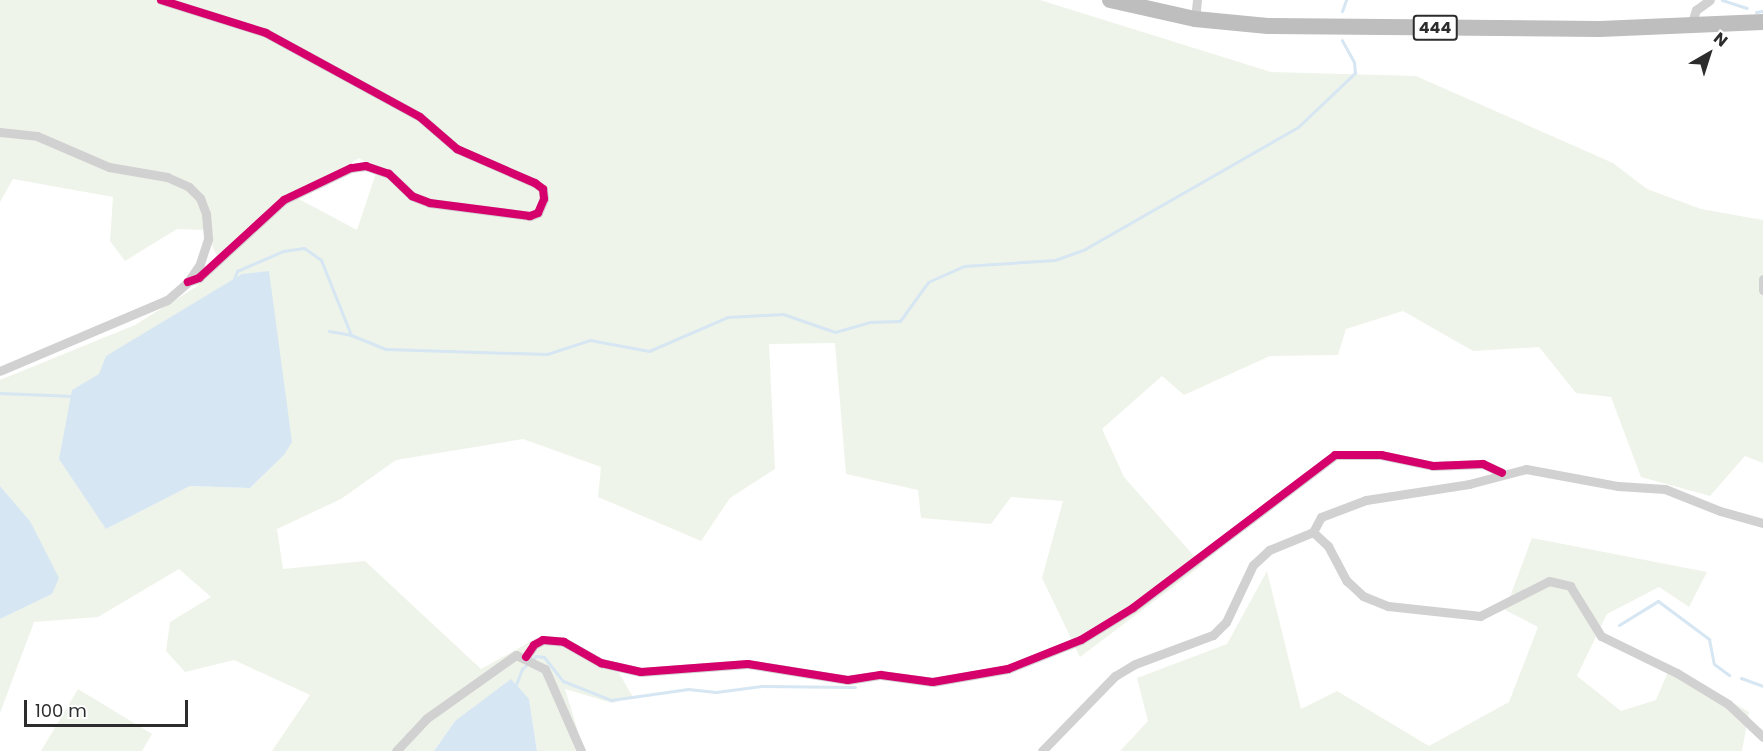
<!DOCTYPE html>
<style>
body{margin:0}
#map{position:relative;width:1763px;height:751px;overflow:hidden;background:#fff;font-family:Poppins,sans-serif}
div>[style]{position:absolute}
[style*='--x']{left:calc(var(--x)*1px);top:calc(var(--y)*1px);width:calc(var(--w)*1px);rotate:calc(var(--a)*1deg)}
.green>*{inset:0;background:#eff4ea}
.water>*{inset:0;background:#d6e6f2}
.stream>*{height:3px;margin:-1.5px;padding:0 1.5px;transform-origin:1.5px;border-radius:1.5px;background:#d6e6f2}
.street>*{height:9px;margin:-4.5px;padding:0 4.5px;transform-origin:4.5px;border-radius:4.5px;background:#d1d1d1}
.highway>*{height:16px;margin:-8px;padding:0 8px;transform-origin:8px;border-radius:8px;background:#bebebe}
.cycleway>*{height:8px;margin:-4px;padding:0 4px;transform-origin:4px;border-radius:4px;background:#d6006c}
span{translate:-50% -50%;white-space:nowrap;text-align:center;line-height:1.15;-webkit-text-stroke:6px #fff;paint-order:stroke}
.shield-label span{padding:2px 4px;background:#fff;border:2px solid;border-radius:4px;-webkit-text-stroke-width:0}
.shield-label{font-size:16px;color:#2c2c2c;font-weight:700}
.north{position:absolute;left:1679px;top:24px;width:60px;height:60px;-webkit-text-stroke:4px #fff;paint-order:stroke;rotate:39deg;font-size:16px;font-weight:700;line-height:24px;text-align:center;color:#2c2c2c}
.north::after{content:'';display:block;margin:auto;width:21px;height:27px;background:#2c2c2c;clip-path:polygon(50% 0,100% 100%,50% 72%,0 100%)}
.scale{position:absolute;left:24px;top:700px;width:164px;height:27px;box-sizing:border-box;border:3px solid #2c2c2c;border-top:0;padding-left:8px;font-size:18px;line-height:21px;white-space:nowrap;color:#2c2c2c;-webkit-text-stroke:4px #fff;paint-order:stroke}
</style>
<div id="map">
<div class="green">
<div style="clip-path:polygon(evenodd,0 0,1040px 0,1271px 72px,1416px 76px,1613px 163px,1647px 189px,1701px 209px,1763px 220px,1763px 463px,1745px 456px,1710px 496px,1641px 477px,1611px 397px,1576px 393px,1539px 347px,1473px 351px,1403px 311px,1346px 329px,1338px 355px,1270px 356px,1184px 395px,1162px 376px,1102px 429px,1124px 477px,1202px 565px,1080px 657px,1042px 578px,1063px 501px,1011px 497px,991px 524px,921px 518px,918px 490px,846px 474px,835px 343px,769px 344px,775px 469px,730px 498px,701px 541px,598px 497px,601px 467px,523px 439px,396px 460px,341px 499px,277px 529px,283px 569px,365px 561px,481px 669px,535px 639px,561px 639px,616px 668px,633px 697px,612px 703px,565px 689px,580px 738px,575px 751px,537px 751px,529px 699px,455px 721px,434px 751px,272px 751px,310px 695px,234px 660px,185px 672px,166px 651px,170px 622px,211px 597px,179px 569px,98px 617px,34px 622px,0 713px,0 619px,52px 594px,30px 521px,0 486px,0 380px,135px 325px,196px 287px,219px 260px,204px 230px,177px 229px,125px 261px,110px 241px,113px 197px,13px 179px,0 202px,0 0,359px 158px,377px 170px,357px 230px,297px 198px,359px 158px,0 0,106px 356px,284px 455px,250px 488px,190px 486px,106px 529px,72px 390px,100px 374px,106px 356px)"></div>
<div style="clip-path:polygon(1532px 538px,1707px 572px,1689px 607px,1659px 587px,1607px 614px,1577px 676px,1621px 711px,1656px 700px,1670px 667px,1749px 712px,1742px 751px,1120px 751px,1148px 721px,1137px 678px,1227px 644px,1267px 571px,1301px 709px,1337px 691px,1429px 746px,1509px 702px,1538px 627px,1505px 610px)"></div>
<div style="clip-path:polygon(78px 689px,152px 734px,142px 751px,41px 751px)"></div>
</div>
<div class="water">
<div style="clip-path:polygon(269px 271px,292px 442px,284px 455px,250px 488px,190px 486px,106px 529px,59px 459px,72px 390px,99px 374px,106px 356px,242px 274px)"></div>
<div style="clip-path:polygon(0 486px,30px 521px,59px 578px,52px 594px,0 619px)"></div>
<div style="clip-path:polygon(511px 679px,529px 699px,537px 751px,434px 751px,455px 721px)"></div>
</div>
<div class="stream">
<div style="--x:1722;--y:0;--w:26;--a:18"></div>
<div style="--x:1342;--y:11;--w:12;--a:-70"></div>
<div style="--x:1756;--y:12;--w:7;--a:-8"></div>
<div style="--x:234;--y:279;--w:9;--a:-69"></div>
<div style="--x:237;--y:271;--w:50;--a:-23.5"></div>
<div style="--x:283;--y:251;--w:21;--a:-8"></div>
<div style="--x:304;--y:248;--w:21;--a:35"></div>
<div style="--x:321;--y:260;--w:81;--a:68.2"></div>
<div style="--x:329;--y:331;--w:22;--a:10"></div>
<div style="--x:351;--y:335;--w:38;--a:22"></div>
<div style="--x:386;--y:349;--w:161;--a:1.8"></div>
<div style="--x:547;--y:354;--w:45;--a:-18"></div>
<div style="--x:590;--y:340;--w:60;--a:10.6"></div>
<div style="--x:649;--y:351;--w:86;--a:-23.3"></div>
<div style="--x:728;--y:317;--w:55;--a:-3.1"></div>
<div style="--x:783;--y:314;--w:55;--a:19.1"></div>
<div style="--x:835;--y:332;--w:36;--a:-16"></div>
<div style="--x:870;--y:322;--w:30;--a:-2"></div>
<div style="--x:900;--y:321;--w:48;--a:-54.3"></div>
<div style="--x:928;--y:282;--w:39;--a:-24"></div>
<div style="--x:964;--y:266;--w:91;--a:-3.8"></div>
<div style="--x:1055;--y:260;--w:32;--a:-20"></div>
<div style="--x:1085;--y:249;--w:245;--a:-29.8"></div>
<div style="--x:1298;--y:127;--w:79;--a:-43.5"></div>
<div style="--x:1355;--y:73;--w:11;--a:-95"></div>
<div style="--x:1354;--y:62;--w:25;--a:-119"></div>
<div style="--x:0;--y:393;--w:73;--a:2.4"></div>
<div style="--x:1619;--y:625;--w:46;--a:-31.6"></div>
<div style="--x:1658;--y:601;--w:64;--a:36.7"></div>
<div style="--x:1709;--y:639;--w:25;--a:79"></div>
<div style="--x:1714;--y:664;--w:19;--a:36"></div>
<div style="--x:1741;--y:678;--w:23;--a:20"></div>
<div style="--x:515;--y:687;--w:19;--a:-69"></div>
<div style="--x:522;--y:669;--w:19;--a:-43"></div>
<div style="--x:536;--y:656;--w:8;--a:7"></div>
<div style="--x:544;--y:657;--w:31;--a:52"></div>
<div style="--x:563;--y:681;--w:52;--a:21.6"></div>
<div style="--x:611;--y:700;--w:78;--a:-8.1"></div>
<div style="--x:688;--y:689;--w:28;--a:6"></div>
<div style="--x:716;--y:692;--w:46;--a:-7.4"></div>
<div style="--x:762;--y:686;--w:93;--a:0.6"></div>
</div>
<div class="street">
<div style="--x:161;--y:0;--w:110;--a:17.4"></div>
<div style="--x:266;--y:33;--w:175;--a:28.6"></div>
<div style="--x:420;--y:117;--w:49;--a:40.9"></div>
<div style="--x:457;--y:149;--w:85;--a:23.6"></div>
<div style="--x:535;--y:183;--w:10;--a:37"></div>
<div style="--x:543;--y:189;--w:10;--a:84"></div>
<div style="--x:544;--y:199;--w:15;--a:113"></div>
<div style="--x:538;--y:213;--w:9;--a:159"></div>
<div style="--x:530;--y:216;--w:101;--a:-172.6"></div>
<div style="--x:430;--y:203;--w:19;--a:-159"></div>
<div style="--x:412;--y:196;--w:32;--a:-136"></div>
<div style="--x:389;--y:174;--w:24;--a:-161"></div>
<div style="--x:366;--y:166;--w:15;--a:172"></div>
<div style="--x:351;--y:168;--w:74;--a:154.5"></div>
<div style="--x:284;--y:200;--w:115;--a:137.5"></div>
<div style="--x:199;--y:278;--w:12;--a:160"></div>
<div style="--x:1195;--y:19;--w:19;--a:-84"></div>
<div style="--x:1691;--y:25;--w:16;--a:-72"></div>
<div style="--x:1696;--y:10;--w:17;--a:-36"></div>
<div style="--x:0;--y:132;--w:37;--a:6"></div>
<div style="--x:37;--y:136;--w:78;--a:23.3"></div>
<div style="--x:109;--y:167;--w:59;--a:9.8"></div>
<div style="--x:167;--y:177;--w:24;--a:24"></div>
<div style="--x:189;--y:187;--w:16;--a:45"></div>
<div style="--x:200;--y:198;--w:17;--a:69"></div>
<div style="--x:206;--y:214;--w:25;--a:85"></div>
<div style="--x:208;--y:239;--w:26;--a:108"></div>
<div style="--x:200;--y:264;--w:22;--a:124"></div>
<div style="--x:188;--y:282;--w:28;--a:139"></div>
<div style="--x:167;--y:300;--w:181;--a:157"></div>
<div style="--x:1763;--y:279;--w:11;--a:90"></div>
<div style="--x:1313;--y:532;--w:21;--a:43"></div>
<div style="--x:1328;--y:546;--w:40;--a:62"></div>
<div style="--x:1347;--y:581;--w:22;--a:43"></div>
<div style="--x:1363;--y:596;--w:27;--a:22"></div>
<div style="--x:1388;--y:606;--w:93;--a:6.2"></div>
<div style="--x:1480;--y:616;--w:77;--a:-26.9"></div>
<div style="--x:1549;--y:581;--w:22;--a:13"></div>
<div style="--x:1570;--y:586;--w:59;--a:58.2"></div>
<div style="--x:1601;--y:636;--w:85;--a:26"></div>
<div style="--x:1677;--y:673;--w:60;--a:31.3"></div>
<div style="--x:1728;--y:704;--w:48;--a:43.3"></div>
<div style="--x:526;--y:657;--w:14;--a:-56"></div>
<div style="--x:534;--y:645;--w:10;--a:-29"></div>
<div style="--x:543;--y:640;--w:21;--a:5"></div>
<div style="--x:564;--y:642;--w:43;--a:29.6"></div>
<div style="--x:601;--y:663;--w:41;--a:12.7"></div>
<div style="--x:641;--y:672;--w:107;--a:-4.3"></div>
<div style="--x:748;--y:664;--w:101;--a:9.1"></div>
<div style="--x:848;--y:680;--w:33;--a:-9"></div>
<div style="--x:881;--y:675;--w:52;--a:7.7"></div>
<div style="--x:933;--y:682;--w:76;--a:-9.8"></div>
<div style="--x:1008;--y:669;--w:79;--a:-21.7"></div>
<div style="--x:1081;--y:640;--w:61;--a:-31.6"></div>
<div style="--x:1133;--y:608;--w:253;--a:-37.1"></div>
<div style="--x:1335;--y:455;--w:46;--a:0"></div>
<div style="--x:1381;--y:455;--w:53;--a:11.9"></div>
<div style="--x:1433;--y:466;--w:50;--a:-2.3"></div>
<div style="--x:1483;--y:464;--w:21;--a:25"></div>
<div style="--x:396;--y:751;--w:45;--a:-46.8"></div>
<div style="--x:427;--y:718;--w:109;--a:-35.3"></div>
<div style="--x:516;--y:655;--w:32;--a:26"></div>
<div style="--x:545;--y:669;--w:90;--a:66.3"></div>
<div style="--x:1042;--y:751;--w:105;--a:-45.8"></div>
<div style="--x:1115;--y:676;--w:23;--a:-31"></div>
<div style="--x:1135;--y:664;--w:83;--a:-20.4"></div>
<div style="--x:1213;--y:635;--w:18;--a:-45"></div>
<div style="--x:1226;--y:622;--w:63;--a:-64.7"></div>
<div style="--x:1253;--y:565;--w:22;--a:-43"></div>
<div style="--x:1269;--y:550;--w:48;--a:-22.2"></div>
<div style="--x:1313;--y:532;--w:17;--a:-62"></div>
<div style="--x:1321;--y:517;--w:48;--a:-20.7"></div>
<div style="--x:1366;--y:500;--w:104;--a:-8.8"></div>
<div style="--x:1469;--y:484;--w:59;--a:-14.7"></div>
<div style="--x:1526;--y:469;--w:94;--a:10.5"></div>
<div style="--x:1618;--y:486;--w:47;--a:3.7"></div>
<div style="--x:1665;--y:489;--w:59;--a:21.8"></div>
<div style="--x:1720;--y:511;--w:45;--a:15.6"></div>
</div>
<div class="highway">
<div style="--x:1110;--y:0;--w:87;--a:12.6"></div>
<div style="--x:1195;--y:19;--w:73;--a:5.5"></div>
<div style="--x:1268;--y:26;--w:332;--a:0.5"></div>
<div style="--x:1600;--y:29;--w:163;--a:-2.5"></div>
</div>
<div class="cycleway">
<div style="--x:161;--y:0;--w:110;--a:17.4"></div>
<div style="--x:266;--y:33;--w:175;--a:28.6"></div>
<div style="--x:420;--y:117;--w:49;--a:40.9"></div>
<div style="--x:457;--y:149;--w:85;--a:23.6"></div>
<div style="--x:535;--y:183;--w:10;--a:37"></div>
<div style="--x:543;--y:189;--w:10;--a:84"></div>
<div style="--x:544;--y:199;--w:15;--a:113"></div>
<div style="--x:538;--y:213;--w:9;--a:159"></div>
<div style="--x:530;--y:216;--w:101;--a:-172.6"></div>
<div style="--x:430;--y:203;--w:19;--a:-159"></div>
<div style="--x:412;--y:196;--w:32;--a:-136"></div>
<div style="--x:389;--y:174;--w:24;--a:-161"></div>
<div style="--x:366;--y:166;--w:15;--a:172"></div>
<div style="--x:351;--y:168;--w:74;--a:154.5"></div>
<div style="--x:284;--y:200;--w:115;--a:137.5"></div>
<div style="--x:199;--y:278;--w:12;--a:160"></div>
<div style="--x:526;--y:657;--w:14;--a:-56"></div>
<div style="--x:534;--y:645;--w:10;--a:-29"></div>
<div style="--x:543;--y:640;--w:21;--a:5"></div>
<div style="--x:564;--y:642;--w:43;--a:29.6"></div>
<div style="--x:601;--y:663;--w:41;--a:12.7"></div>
<div style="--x:641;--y:672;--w:107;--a:-4.3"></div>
<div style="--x:748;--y:664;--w:101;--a:9.1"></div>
<div style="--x:848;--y:680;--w:33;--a:-9"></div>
<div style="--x:881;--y:675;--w:52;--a:7.7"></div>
<div style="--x:933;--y:682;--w:76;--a:-9.8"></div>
<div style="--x:1008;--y:669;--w:79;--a:-21.7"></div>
<div style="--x:1081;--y:640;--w:61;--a:-31.6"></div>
<div style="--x:1133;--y:608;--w:253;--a:-37.1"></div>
<div style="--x:1335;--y:455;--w:46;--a:0"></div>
<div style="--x:1381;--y:455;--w:53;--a:11.9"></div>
<div style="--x:1433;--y:466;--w:50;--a:-2.3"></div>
<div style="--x:1483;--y:464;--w:21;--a:25"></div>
</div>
<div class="shield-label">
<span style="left:1435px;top:28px">444</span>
</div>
<div class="north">N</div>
<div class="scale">100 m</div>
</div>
